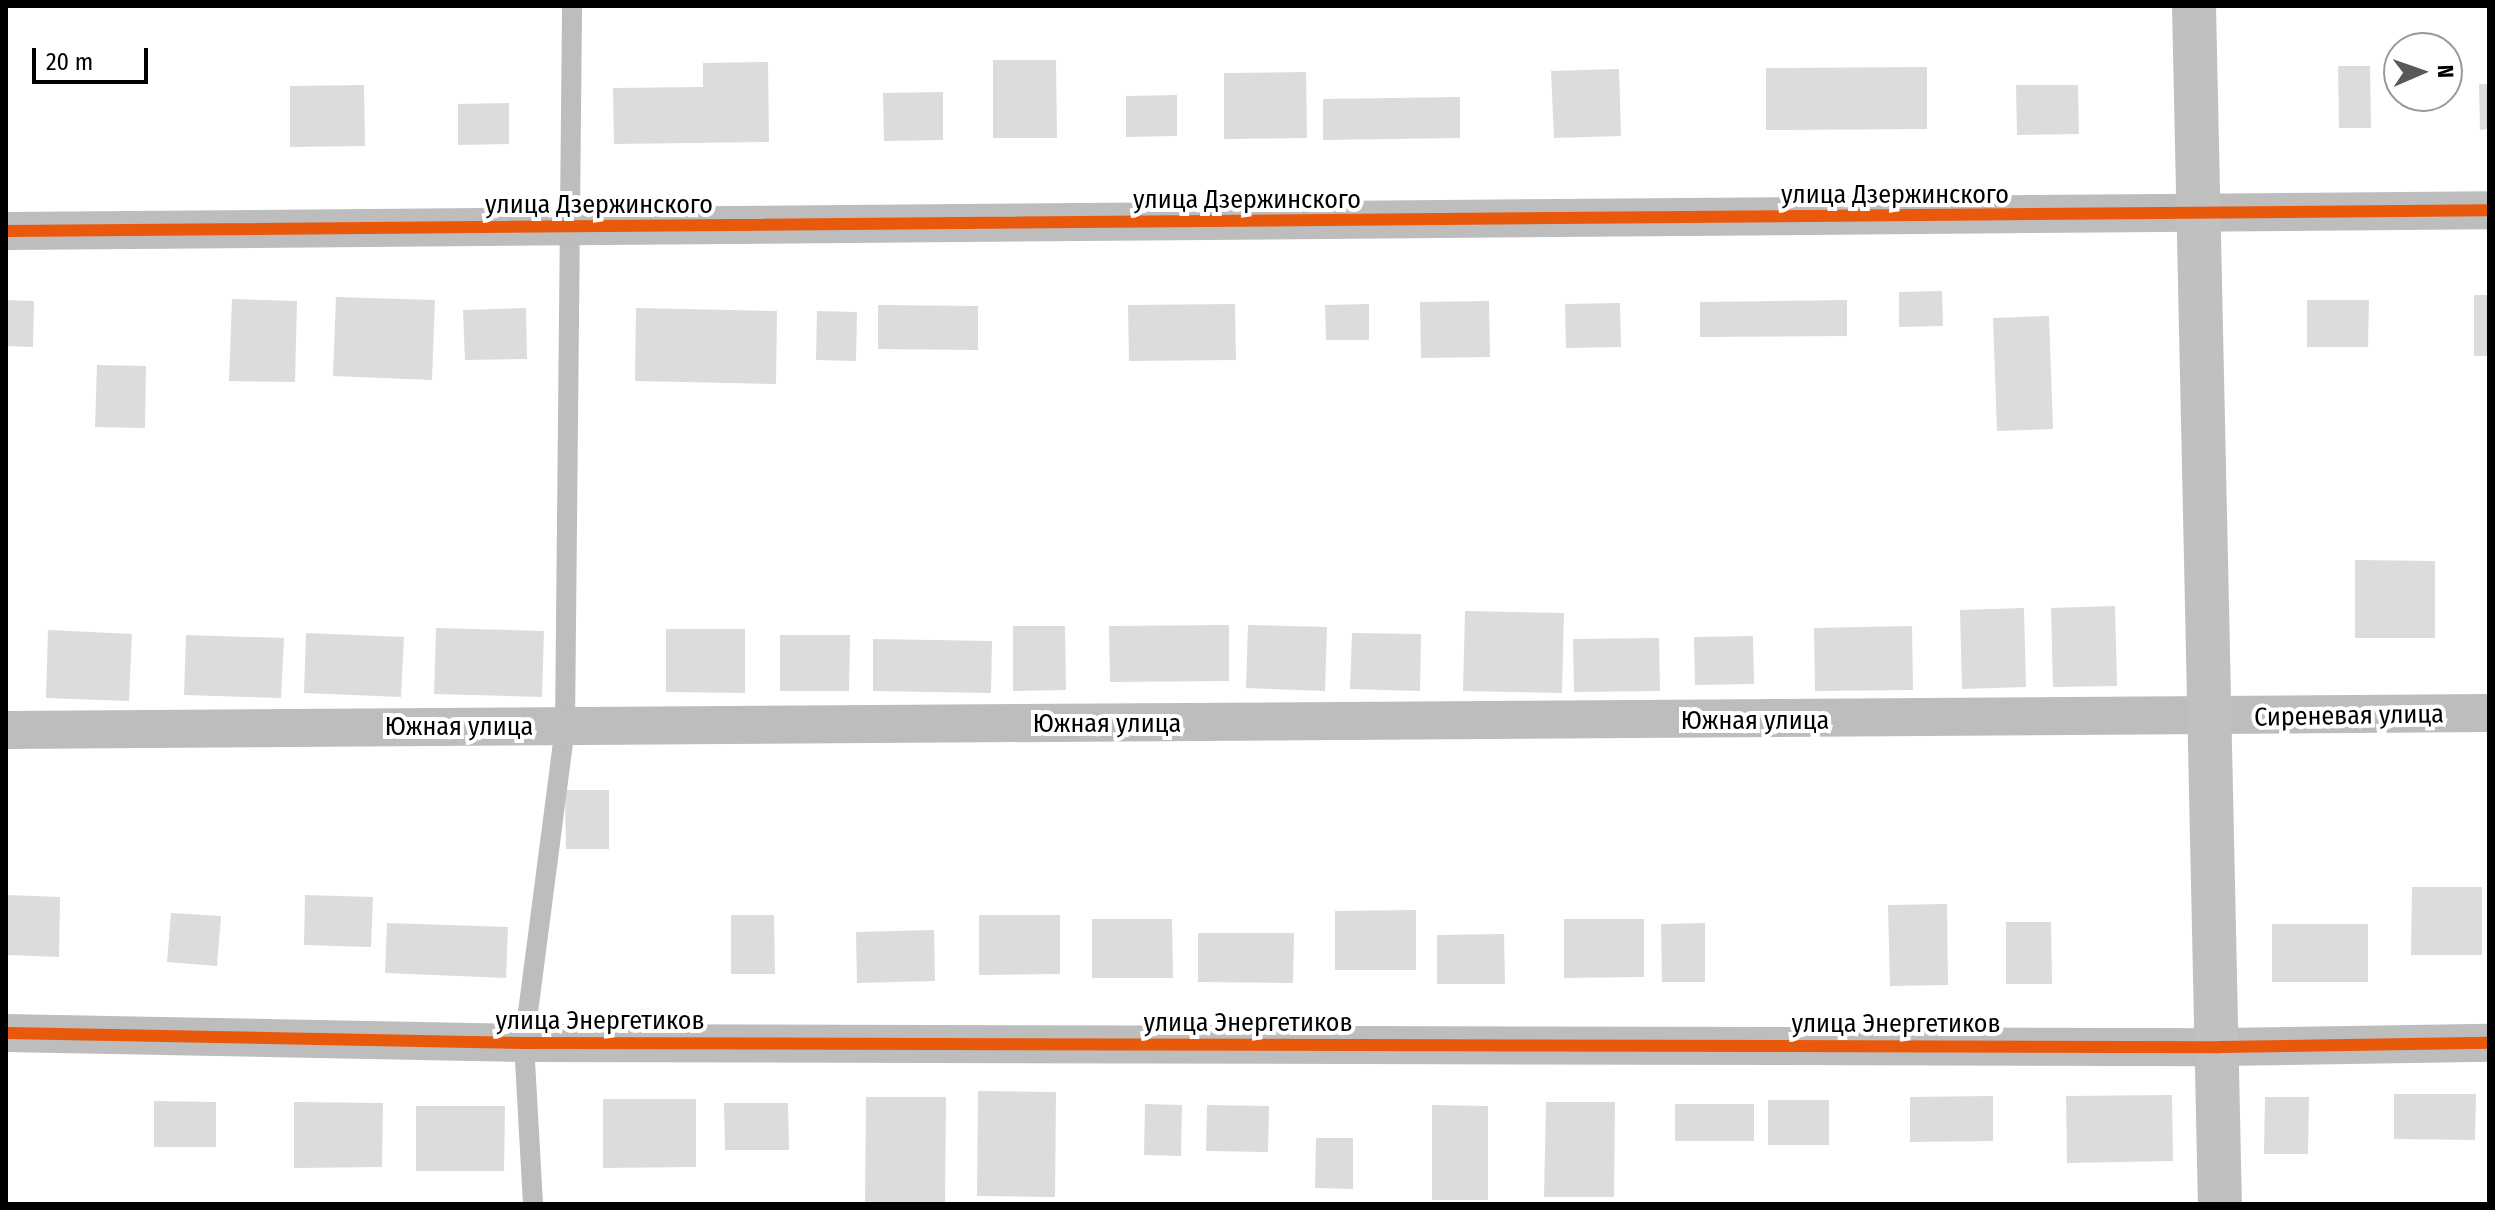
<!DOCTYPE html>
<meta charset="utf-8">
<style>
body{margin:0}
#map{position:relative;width:2495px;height:1210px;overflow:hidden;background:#fff;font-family:"Fira Sans Condensed",sans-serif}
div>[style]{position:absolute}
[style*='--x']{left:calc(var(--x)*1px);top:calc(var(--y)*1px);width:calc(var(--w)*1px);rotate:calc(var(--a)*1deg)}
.building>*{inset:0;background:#dcdcdc}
.service>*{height:20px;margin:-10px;padding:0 10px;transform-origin:10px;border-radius:10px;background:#bdbdbd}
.minor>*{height:38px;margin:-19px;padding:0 19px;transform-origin:19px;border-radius:19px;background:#bdbdbd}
.secondary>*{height:44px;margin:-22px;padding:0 22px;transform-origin:22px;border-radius:22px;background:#c0c0c0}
.cycleway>*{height:12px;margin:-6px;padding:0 6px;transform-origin:6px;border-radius:6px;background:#e8590c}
span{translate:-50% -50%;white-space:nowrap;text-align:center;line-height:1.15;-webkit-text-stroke:8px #fff;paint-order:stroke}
.street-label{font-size:26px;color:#000}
.frame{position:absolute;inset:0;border:8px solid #000;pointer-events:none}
.north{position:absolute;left:2383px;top:32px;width:80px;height:80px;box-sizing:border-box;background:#fff;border:2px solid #999;border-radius:50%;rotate:88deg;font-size:22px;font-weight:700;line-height:32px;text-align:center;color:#000}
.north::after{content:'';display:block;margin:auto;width:28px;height:36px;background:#595959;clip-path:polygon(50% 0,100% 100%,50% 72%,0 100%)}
.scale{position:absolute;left:32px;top:48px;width:116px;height:36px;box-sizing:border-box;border:4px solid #000;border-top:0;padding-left:10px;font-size:24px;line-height:28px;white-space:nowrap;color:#000;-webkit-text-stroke:6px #fff;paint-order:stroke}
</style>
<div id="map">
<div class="building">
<div style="clip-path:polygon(993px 60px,1056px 60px,1057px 138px,993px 138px)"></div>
<div style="clip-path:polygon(768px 62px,769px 142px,614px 144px,613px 88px,703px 87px,703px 63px)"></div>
<div style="clip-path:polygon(2338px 66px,2370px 66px,2371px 128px,2339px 128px)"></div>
<div style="clip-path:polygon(1927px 67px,1927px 129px,1766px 130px,1766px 68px)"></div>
<div style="clip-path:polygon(1619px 69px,1621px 136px,1554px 138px,1551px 71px)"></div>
<div style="clip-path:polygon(1306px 72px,1307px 138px,1224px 139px,1224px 73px)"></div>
<div style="clip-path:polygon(2479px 84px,2489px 84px,2489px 129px,2480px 130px)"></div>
<div style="clip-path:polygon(364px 85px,365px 146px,290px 147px,290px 86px)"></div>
<div style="clip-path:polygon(2016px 85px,2078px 85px,2079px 134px,2017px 135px)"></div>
<div style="clip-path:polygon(943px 92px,943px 140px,884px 141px,883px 93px)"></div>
<div style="clip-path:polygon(1177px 95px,1177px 136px,1126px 137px,1126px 96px)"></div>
<div style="clip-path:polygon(1460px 97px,1460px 138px,1323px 140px,1323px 99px)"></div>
<div style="clip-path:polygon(509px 103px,509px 144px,458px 145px,458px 104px)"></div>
<div style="clip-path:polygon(1942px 291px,1943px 326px,1899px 327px,1899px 292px)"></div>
<div style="clip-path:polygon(2474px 295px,2489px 295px,2489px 356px,2474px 356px)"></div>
<div style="clip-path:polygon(336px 297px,435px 300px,432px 380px,333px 376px)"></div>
<div style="clip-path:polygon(232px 299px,297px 301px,295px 382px,229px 381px)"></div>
<div style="clip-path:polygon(6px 300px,34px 301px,33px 347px,6px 346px)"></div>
<div style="clip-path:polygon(1847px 300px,1847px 336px,1700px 337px,1700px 302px)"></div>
<div style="clip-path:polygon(2307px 300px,2369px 300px,2368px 347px,2307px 347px)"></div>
<div style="clip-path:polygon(1489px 301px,1490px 357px,1421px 358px,1420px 302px)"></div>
<div style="clip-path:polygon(1620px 303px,1621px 347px,1566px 348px,1565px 304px)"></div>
<div style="clip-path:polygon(1235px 304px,1236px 360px,1129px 361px,1128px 305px)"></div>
<div style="clip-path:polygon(1369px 304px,1369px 340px,1326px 340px,1325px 305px)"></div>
<div style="clip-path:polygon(878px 305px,978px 306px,978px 350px,878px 349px)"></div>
<div style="clip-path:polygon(526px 308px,527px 359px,465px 360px,463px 310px)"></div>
<div style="clip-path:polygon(636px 308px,777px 311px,776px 384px,635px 381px)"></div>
<div style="clip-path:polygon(817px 311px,857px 312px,856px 361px,816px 360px)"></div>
<div style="clip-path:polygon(2049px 316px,2053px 429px,1997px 431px,1993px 318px)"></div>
<div style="clip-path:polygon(97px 365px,146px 366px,145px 428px,95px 427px)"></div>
<div style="clip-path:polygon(2355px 560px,2435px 561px,2435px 638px,2355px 638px)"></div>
<div style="clip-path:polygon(2115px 606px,2117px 686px,2053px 687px,2051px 608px)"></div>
<div style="clip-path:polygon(2024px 608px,2026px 687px,1962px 689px,1960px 610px)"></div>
<div style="clip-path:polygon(1465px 611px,1564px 613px,1562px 693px,1463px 691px)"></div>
<div style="clip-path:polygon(1229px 625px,1229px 681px,1110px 682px,1109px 626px)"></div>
<div style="clip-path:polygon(1248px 625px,1327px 627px,1325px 691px,1246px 688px)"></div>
<div style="clip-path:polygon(1013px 626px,1065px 626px,1066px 690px,1013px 691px)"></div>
<div style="clip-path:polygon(1912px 626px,1913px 690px,1815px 691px,1814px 628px)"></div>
<div style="clip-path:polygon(436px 628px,544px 631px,542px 697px,434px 694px)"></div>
<div style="clip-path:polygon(666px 629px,745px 629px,745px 693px,666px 692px)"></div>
<div style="clip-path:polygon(48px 630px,132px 634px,129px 701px,46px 698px)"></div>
<div style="clip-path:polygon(306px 633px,404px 637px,401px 697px,304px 693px)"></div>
<div style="clip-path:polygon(1352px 633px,1421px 634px,1420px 691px,1350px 689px)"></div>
<div style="clip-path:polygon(186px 635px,284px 638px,281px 698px,184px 695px)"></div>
<div style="clip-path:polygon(780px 635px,850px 635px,849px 691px,780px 691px)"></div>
<div style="clip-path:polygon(1753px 636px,1754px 684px,1695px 685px,1694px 637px)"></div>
<div style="clip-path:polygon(1659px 638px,1660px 691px,1574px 692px,1573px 639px)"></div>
<div style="clip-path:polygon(873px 639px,992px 641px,991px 693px,873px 691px)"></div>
<div style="clip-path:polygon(565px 790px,609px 790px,609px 849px,566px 849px)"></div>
<div style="clip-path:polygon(2412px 887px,2482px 887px,2482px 955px,2411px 955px)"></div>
<div style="clip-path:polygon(6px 895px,60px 897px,59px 957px,6px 955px)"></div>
<div style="clip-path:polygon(305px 895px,373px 897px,371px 947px,304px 945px)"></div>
<div style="clip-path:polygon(1947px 904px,1948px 985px,1890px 986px,1888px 905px)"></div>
<div style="clip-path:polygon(1416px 910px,1416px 970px,1335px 970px,1335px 911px)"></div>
<div style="clip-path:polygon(171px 913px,221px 916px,217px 966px,167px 962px)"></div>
<div style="clip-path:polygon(731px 915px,774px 915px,775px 974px,731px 974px)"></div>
<div style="clip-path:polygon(979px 915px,1060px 915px,1060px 974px,979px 975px)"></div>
<div style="clip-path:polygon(1092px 919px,1172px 919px,1173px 978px,1092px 978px)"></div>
<div style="clip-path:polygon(1564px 919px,1644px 919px,1644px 977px,1564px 978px)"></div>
<div style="clip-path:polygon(2006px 922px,2051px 922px,2052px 984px,2006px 984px)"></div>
<div style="clip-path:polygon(387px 923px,508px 927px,506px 978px,385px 973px)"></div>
<div style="clip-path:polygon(1705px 923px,1705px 982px,1662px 982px,1661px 924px)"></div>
<div style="clip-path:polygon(2272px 924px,2368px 924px,2368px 982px,2272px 982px)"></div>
<div style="clip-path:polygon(934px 930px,935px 981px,857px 983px,856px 932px)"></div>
<div style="clip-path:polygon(1198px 933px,1294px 933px,1293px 983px,1198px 982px)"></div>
<div style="clip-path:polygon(1504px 934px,1505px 984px,1437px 984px,1437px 935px)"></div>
<div style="clip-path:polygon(978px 1091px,1056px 1092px,1055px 1197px,977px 1196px)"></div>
<div style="clip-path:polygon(2394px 1094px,2476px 1094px,2475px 1140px,2394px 1139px)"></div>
<div style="clip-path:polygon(2172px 1095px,2173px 1161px,2067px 1163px,2066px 1096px)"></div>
<div style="clip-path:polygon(1993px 1096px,1993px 1141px,1910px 1142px,1910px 1097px)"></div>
<div style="clip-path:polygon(866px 1097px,946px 1097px,945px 1204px,865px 1204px)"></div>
<div style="clip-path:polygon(2265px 1097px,2309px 1097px,2308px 1154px,2264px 1154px)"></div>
<div style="clip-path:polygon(603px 1099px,696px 1099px,696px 1167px,603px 1168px)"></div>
<div style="clip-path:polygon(1768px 1100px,1829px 1100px,1829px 1145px,1768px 1145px)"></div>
<div style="clip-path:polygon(154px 1101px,216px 1102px,216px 1147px,154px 1147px)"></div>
<div style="clip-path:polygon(294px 1102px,383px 1103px,382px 1167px,294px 1168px)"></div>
<div style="clip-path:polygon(1546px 1102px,1615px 1102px,1614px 1197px,1544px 1197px)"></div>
<div style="clip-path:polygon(724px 1103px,788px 1103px,789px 1150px,725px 1150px)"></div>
<div style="clip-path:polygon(1145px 1104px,1182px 1105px,1181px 1156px,1144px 1155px)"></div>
<div style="clip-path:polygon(1675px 1104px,1754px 1104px,1754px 1141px,1675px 1141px)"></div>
<div style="clip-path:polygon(1207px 1105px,1269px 1106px,1268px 1152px,1206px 1151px)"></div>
<div style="clip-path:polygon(1432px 1105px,1488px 1106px,1488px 1200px,1432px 1200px)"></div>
<div style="clip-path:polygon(416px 1106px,505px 1106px,504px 1171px,416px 1171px)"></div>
<div style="clip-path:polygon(1316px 1138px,1353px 1138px,1353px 1189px,1315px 1188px)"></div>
</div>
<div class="service">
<div style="--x:533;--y:1204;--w:161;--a:-93.2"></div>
<div style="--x:524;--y:1043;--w:319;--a:-82.6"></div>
<div style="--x:565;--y:727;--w:721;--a:-89.44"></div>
</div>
<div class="minor">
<div style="--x:6;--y:231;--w:2483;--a:-0.48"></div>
<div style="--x:6;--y:730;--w:2483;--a:-0.39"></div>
<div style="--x:6;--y:1033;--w:518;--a:1.11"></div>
<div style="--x:524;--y:1043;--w:1696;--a:0.14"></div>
<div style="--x:2220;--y:1047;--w:269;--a:-0.9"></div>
</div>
<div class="secondary">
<div style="--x:2194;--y:6;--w:1198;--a:88.76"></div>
</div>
<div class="cycleway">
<div style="--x:6;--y:231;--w:2483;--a:-0.48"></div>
<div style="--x:6;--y:1033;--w:518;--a:1.11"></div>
<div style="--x:524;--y:1043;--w:1696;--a:0.14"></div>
<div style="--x:2220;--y:1047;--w:269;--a:-0.9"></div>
</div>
<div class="street-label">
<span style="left:1895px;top:195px">улица Дзержинского</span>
<span style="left:1247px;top:200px">улица Дзержинского</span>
<span style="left:599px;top:205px">улица Дзержинского</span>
<span style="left:2349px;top:716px;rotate:-1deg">Сиреневая улица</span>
<span style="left:1755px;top:721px">Южная улица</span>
<span style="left:1107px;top:724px">Южная улица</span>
<span style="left:459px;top:727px">Южная улица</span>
<span style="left:600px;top:1021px">улица Энергетиков</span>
<span style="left:1248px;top:1023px">улица Энергетиков</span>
<span style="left:1896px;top:1024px">улица Энергетиков</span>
</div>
<div class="frame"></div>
<div class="north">N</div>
<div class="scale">20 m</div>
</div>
